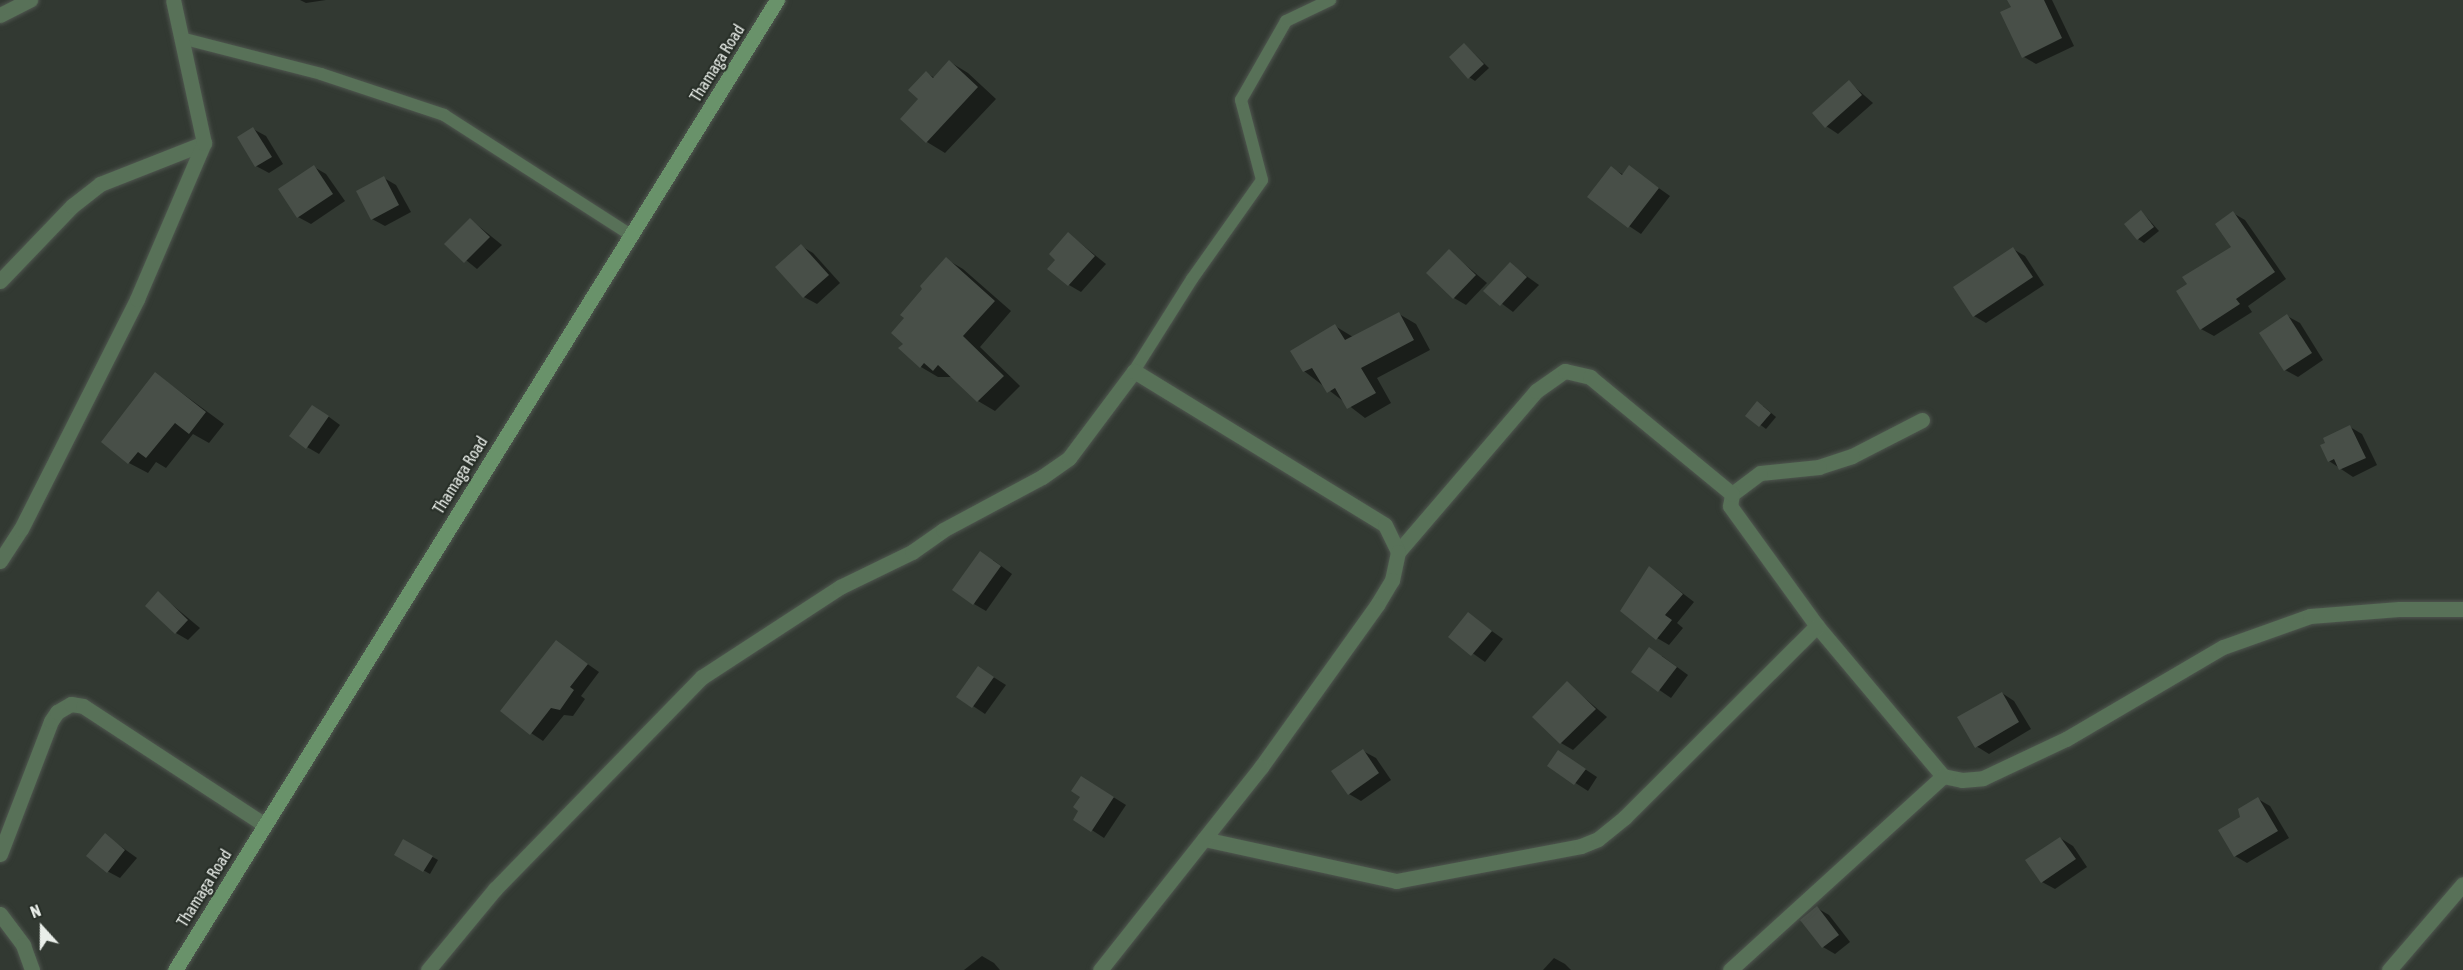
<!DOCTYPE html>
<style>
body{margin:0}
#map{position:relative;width:2463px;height:970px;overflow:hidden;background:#323932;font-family:"Asap Condensed",sans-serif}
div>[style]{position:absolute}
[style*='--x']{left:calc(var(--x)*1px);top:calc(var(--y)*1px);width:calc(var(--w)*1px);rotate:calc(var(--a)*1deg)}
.shadow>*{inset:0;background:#0007}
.building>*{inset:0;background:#484f48}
.roads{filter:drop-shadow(0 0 2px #4f564f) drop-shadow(0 0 2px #4f564f)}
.service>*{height:12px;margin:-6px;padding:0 6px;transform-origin:6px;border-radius:6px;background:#587158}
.minor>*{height:15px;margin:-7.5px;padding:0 7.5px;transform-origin:7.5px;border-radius:7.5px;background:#587158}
.secondary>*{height:15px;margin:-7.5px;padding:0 7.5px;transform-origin:7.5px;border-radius:7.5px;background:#69926a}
span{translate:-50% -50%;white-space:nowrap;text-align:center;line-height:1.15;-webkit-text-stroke:4.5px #282f28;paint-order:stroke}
.street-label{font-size:16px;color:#e9eee9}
.north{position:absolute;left:12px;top:898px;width:60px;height:60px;-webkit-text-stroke:4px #282f28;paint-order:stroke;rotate:339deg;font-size:16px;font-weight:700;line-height:24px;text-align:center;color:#e9eee9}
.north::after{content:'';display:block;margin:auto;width:21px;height:27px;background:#e9eee9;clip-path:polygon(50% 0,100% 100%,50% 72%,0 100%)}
</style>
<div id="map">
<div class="shadow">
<div style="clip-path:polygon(300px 0,326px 0,306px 3px)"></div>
<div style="clip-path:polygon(2011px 0,2052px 0,2074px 46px,2036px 64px,2024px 57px)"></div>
<div style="clip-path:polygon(1465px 45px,1489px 68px,1475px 81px,1469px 77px)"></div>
<div style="clip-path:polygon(950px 62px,968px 73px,996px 99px,945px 153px,927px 142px,921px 99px,926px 73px,935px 78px)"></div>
<div style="clip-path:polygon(1849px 82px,1873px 103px,1838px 134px,1826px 126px)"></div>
<div style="clip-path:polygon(253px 129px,266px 136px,283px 164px,269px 173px,256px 166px)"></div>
<div style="clip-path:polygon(314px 167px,326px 174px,345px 201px,311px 224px,298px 217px,280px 190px)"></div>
<div style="clip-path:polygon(1629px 167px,1670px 196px,1641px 234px,1629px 226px,1611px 168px,1624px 175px)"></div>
<div style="clip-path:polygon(384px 178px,396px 185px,411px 212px,385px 226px,372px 219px)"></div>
<div style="clip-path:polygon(2142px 212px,2159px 231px,2144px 243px,2138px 239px)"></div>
<div style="clip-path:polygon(2233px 213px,2245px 220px,2286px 279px,2248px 306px,2252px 312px,2214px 336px,2201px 329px,2233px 247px)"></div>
<div style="clip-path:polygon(471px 220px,502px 245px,477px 269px,446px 244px)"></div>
<div style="clip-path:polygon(1069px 234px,1106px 264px,1081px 292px,1069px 285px,1057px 260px)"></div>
<div style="clip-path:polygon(801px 246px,813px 253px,840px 283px,817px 304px,804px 297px,777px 267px)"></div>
<div style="clip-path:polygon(2013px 249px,2025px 256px,2044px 285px,1986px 323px,1974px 316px)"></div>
<div style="clip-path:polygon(1449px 251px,1487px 283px,1466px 305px,1454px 298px)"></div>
<div style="clip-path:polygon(946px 259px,963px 269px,1011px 311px,980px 347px,1020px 386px,995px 411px,978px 401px,953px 377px,938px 377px,921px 367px,905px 344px,906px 318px)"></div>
<div style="clip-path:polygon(1510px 264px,1539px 285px,1513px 312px,1485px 291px)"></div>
<div style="clip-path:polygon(1399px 314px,1416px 324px,1430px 350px,1377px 378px,1391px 403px,1365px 418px,1304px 371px,1335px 326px,1353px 337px)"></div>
<div style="clip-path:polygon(2287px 316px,2300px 323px,2323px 360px,2298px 377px,2285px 370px)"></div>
<div style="clip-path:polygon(156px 374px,224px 424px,209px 443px,193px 434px,166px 468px,156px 462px,148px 473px,129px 463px)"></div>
<div style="clip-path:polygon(1763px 406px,1776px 417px,1766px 429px,1747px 415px)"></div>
<div style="clip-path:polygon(325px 414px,340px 425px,319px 454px,307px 447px)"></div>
<div style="clip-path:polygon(2350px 427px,2362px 434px,2377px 465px,2353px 477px,2329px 461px)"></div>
<div style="clip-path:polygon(993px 560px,1012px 574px,986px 611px,974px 604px)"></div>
<div style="clip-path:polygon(1650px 568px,1694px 602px,1677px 623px,1683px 628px,1669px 645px,1657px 638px)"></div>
<div style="clip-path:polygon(158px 593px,200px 628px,188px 640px,176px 633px)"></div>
<div style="clip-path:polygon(1468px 614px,1503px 639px,1485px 662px,1450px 637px)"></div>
<div style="clip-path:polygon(556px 642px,599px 672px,581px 696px,585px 699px,573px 716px,564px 715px,543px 741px,531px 733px)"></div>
<div style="clip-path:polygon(1662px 656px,1688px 675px,1671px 698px,1633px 672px)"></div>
<div style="clip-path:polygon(979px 668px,1006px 685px,985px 714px,958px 696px)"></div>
<div style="clip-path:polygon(1567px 683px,1607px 717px,1573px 750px,1561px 743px)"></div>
<div style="clip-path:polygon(2002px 693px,2014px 701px,2031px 729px,1989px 754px,1976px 746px)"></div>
<div style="clip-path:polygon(1363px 751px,1376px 758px,1391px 780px,1361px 801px,1349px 794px)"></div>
<div style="clip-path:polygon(1559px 752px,1597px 777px,1588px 791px,1549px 766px)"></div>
<div style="clip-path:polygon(1094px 785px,1126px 805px,1104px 838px,1075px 819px)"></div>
<div style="clip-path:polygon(2258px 799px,2270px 806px,2289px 838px,2247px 863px,2235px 856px,2241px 818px)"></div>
<div style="clip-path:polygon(105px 835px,137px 858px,120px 878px,107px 871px)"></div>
<div style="clip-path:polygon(2060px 838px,2073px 846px,2087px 867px,2055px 889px,2042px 882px)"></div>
<div style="clip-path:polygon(404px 841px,438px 860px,430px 874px,396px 855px)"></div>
<div style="clip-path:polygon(1817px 908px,1829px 915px,1850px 942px,1835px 954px,1823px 947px)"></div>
<div style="clip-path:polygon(982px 956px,994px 963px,1000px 970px,964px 970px)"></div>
<div style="clip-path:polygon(1554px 958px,1565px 964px,1571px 970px,1543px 970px)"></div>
</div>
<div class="building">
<div style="clip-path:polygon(2007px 0,2044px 0,2062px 38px,2022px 58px,2000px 12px,2011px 7px)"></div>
<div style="clip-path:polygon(1464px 43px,1484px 64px,1468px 79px,1449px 57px)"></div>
<div style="clip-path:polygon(949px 60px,978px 87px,926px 143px,900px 119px,918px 99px,908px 90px,926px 71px,933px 78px)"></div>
<div style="clip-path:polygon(1849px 80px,1862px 95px,1825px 128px,1812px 113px)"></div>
<div style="clip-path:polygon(253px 127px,272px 157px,255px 167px,237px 137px)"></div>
<div style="clip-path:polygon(314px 165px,333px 194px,297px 218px,278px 189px)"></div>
<div style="clip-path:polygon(1629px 165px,1659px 188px,1628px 228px,1587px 197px,1611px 166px,1622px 175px)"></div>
<div style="clip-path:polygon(384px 176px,399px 205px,371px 220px,356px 191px)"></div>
<div style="clip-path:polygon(2141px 210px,2154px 227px,2137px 240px,2124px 224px)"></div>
<div style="clip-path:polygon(2233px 211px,2275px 272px,2236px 299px,2240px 304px,2200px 330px,2176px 291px,2187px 284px,2182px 277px,2231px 247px,2215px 224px)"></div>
<div style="clip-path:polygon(470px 218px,490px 237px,464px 263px,444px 244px)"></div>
<div style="clip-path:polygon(1068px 232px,1095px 256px,1068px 286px,1047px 269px,1055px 260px,1049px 254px)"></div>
<div style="clip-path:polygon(801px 244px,829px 275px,803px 298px,775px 267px)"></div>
<div style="clip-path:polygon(2013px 247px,2033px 277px,1973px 317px,1953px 287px)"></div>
<div style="clip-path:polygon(1449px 249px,1476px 275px,1453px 299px,1426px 273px)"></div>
<div style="clip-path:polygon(946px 257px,995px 301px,963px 336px,1004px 376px,977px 402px,938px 365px,933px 371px,924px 363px,920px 368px,898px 348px,903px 344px,891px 333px,904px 318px,900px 315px,922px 289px,920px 286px)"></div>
<div style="clip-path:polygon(1510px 262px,1527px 277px,1500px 306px,1483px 291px)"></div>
<div style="clip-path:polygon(1399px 312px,1414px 340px,1361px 368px,1376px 393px,1347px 409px,1335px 388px,1327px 393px,1312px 368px,1303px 372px,1290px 351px,1335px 324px,1345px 340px)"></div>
<div style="clip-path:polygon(2287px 314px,2312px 353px,2284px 371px,2259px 333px)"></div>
<div style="clip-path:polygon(155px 372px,206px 412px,189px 434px,175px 423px,146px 458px,138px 452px,128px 464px,101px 442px)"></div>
<div style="clip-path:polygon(1757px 401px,1771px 413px,1759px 427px,1745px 416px)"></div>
<div style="clip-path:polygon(312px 405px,329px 416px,306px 449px,289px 436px)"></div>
<div style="clip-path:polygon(2350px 425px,2366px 458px,2339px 470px,2334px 459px,2328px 462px,2320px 445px,2325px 443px,2323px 438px)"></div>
<div style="clip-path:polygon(980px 551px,1001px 566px,973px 605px,952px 590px)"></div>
<div style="clip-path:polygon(1649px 566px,1683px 594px,1665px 615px,1672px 620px,1656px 640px,1620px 611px)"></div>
<div style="clip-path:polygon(158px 591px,188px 620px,175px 634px,145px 606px)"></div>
<div style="clip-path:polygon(1468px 612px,1492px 631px,1471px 656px,1448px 637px)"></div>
<div style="clip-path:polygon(556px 640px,588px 664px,570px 687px,574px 690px,560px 710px,551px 708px,530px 735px,500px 711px)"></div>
<div style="clip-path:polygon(1649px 647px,1677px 667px,1658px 692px,1631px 672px)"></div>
<div style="clip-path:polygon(978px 666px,994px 677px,972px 708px,956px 697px)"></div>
<div style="clip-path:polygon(1567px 681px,1596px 709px,1560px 744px,1532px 717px)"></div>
<div style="clip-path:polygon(2002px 692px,2019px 722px,1975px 748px,1957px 717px)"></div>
<div style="clip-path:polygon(1363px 749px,1379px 773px,1348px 795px,1331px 771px)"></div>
<div style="clip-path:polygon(1558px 750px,1586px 769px,1574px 785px,1547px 766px)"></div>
<div style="clip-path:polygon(1081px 776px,1114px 797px,1091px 832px,1073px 820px,1078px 811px,1073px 807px,1080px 797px,1071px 791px)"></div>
<div style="clip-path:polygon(2258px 797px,2278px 831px,2234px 857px,2218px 830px,2240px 817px,2238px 809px)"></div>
<div style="clip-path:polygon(105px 833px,125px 850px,107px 873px,86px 856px)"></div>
<div style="clip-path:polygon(2060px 837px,2076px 859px,2041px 883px,2025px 860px)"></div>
<div style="clip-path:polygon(403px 839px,433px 856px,423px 872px,394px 855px)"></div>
<div style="clip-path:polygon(1817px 906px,1839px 935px,1822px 948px,1800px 920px)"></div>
</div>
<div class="roads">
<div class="service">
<div style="--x:181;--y:38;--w:145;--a:14.4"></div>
<div style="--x:321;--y:74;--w:130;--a:18.4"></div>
<div style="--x:444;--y:115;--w:222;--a:32.7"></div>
<div style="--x:1134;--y:371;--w:109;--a:-57.8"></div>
<div style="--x:1192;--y:279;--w:121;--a:-54.7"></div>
<div style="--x:1262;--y:180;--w:83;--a:-104.7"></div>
<div style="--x:1241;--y:100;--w:91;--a:-60.3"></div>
<div style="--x:1286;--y:21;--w:49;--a:-25.5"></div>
</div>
<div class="minor">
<div style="--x:0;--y:15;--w:34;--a:-27"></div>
<div style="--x:0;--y:281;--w:104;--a:-46.2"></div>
<div style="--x:72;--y:206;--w:36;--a:-38"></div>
<div style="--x:100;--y:184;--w:112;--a:-21.5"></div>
<div style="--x:1922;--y:420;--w:79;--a:152.8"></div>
<div style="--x:1852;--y:456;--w:35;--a:162"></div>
<div style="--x:1819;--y:467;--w:59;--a:174.2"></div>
<div style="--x:1760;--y:473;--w:35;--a:143"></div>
<div style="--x:1732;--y:494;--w:12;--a:99"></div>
<div style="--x:1730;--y:506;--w:148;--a:54.1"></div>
<div style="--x:1817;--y:626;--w:196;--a:50"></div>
<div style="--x:1943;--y:776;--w:19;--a:12"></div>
<div style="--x:1962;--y:780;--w:21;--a:-5"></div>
<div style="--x:1983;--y:778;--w:92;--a:-25.2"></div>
<div style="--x:2066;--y:739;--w:182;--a:-30.4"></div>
<div style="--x:2223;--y:647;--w:92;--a:-19.6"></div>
<div style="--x:2310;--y:616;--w:89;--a:-4.5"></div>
<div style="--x:2399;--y:609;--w:64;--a:0"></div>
<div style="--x:1398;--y:552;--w:212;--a:-49.4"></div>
<div style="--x:1536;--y:391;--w:35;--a:-35"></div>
<div style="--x:1565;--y:371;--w:26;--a:13"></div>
<div style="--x:1590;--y:377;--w:184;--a:39.5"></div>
<div style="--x:0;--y:561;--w:38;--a:-57"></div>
<div style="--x:21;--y:529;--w:258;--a:-63.2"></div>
<div style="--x:137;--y:299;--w:170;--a:-66.8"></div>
<div style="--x:204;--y:143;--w:146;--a:-102.2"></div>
<div style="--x:1204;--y:839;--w:197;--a:12.3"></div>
<div style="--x:1396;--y:881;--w:188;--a:-10.7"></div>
<div style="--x:1581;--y:846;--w:18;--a:-22"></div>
<div style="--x:1598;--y:839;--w:35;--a:-39"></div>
<div style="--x:1625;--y:817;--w:271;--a:-44.9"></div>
<div style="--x:0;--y:854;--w:142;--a:-69"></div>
<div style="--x:51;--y:721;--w:11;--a:-56"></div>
<div style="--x:57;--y:712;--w:16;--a:-30"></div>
<div style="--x:71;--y:704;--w:12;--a:9"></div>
<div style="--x:83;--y:706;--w:217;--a:33.2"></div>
<div style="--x:0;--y:914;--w:39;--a:53"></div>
<div style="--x:23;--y:945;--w:27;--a:70"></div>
<div style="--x:428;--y:970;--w:105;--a:-50.4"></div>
<div style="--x:495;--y:889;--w:296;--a:-45.7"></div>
<div style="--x:702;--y:677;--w:165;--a:-33.1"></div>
<div style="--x:840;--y:587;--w:80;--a:-25.9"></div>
<div style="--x:912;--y:552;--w:38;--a:-35"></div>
<div style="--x:943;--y:530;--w:112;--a:-28.2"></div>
<div style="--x:1042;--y:477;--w:33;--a:-35"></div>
<div style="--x:1069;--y:458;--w:109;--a:-53.2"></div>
<div style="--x:1134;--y:371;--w:294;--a:31.5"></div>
<div style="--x:1385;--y:525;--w:30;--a:64"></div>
<div style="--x:1398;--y:552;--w:29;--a:102"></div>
<div style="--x:1392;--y:580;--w:29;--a:121"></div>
<div style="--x:1377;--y:605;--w:199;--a:125.6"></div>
<div style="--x:1261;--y:767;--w:259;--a:128.4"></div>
<div style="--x:1730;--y:970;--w:288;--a:-42.3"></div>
<div style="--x:2389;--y:970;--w:113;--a:-49.3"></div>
</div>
<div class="secondary">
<div style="--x:175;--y:970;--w:1142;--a:-58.18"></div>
</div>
</div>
<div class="street-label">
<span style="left:717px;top:63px;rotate:-58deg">Thamaga Road</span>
<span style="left:460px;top:475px;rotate:-58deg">Thamaga Road</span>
<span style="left:204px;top:888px;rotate:-58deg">Thamaga Road</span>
</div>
<div class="north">N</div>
</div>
